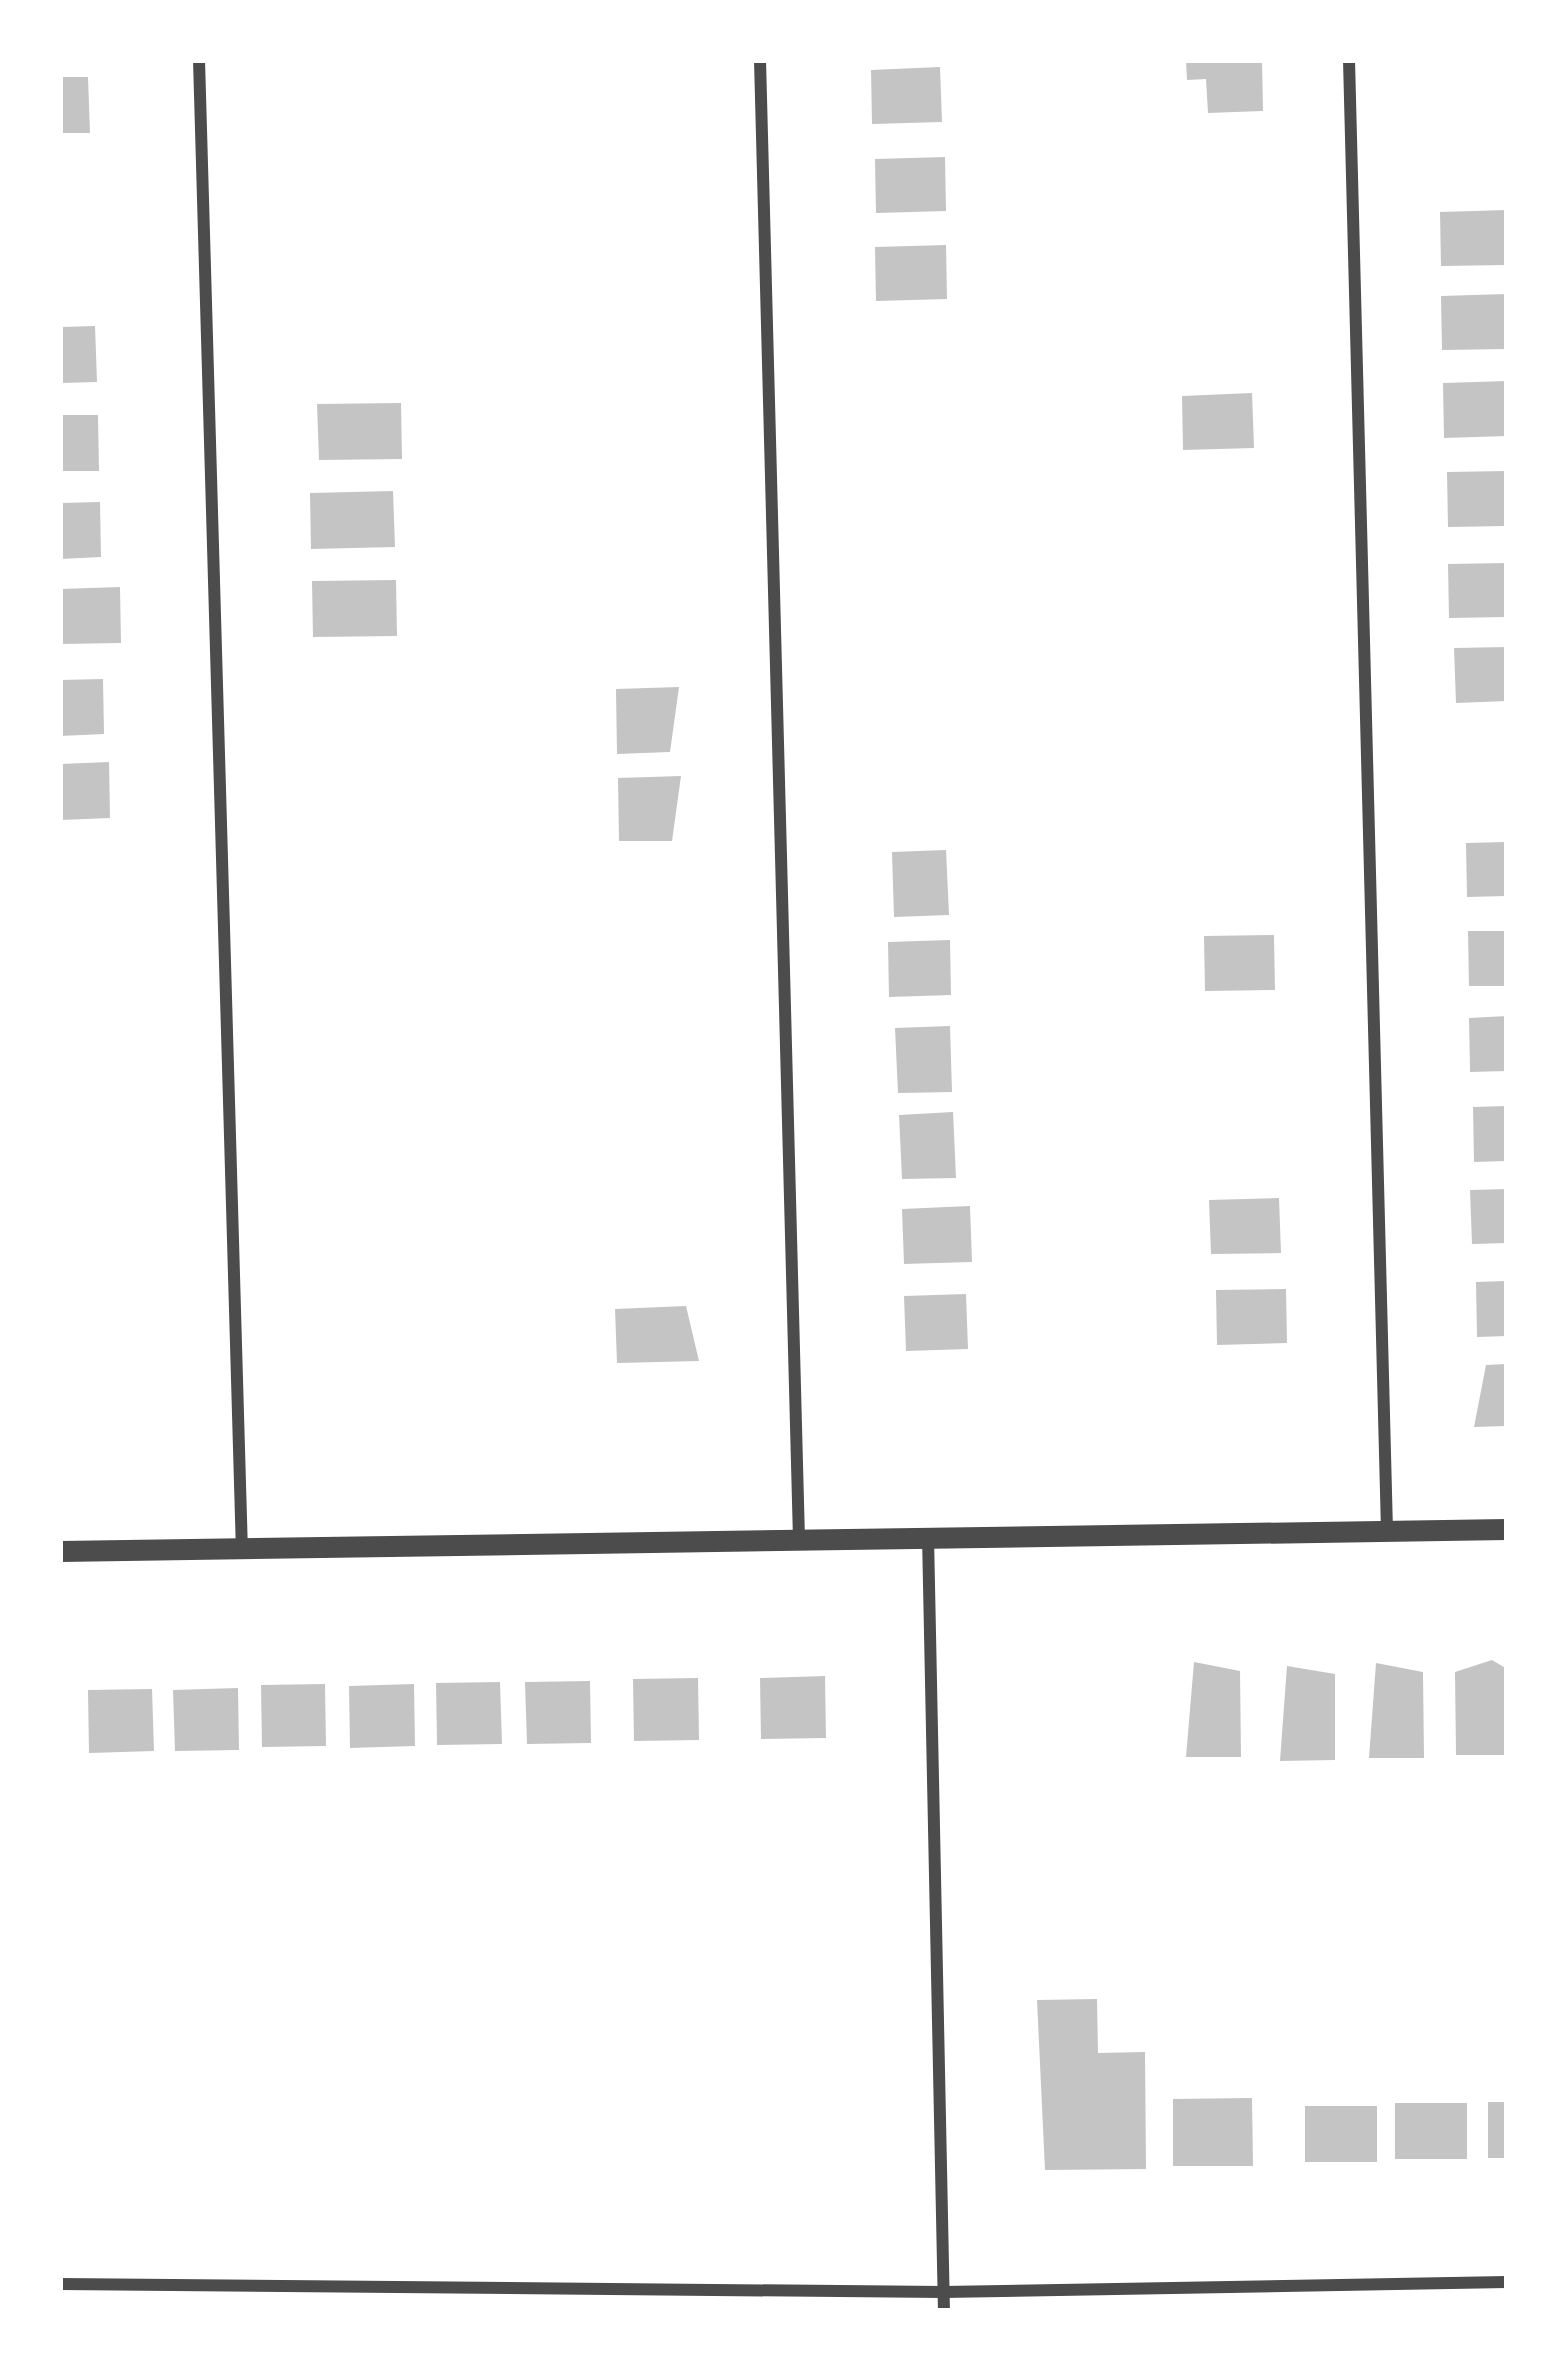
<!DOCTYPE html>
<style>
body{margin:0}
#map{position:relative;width:1567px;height:2371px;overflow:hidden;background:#fff;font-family:"Roboto Serif",serif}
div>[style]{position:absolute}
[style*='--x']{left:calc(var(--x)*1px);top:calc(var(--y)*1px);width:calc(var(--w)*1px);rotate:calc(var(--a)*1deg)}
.building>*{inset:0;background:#c4c4c4}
.minor>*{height:12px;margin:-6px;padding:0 6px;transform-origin:6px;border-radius:6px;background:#4c4c4c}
.tertiary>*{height:21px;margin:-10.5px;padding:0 10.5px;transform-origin:10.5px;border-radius:10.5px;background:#4c4c4c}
span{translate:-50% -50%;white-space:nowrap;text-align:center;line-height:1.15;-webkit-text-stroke:12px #fff;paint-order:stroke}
.frame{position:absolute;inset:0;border:63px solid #fff;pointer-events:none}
</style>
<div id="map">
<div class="building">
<div style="clip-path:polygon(1186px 60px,1262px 60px,1263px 111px,1208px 113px,1206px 79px,1187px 80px)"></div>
<div style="clip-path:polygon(940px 67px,942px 122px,872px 124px,871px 70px)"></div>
<div style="clip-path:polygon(60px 77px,88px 77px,90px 133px,60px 133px)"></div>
<div style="clip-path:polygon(945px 157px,946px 211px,876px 213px,875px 159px)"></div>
<div style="clip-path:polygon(1507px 210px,1507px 265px,1441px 266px,1440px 212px)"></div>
<div style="clip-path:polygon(946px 245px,947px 299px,876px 301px,875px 247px)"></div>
<div style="clip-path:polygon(1507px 294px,1507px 349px,1442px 350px,1441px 296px)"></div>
<div style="clip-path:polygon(95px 326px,97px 382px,60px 383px,60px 327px)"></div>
<div style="clip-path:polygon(1507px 381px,1507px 436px,1444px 438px,1443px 383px)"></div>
<div style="clip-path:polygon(1252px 393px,1254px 448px,1183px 450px,1182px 396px)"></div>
<div style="clip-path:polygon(401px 403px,402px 459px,319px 460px,317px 404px)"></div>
<div style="clip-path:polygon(60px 415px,98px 415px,99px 471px,60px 471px)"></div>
<div style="clip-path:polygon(1507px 471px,1507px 526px,1448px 527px,1447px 472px)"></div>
<div style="clip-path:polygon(393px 491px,395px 547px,311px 549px,310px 493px)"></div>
<div style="clip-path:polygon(100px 502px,101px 557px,60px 559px,60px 503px)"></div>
<div style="clip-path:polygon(1507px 563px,1507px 617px,1449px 618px,1448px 564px)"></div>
<div style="clip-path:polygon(396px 580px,397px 636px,313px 637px,312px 581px)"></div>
<div style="clip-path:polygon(120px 587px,121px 643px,60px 644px,60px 589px)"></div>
<div style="clip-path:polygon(1507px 647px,1507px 701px,1456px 703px,1454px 648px)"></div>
<div style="clip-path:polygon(103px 679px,104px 734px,60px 736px,60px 680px)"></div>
<div style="clip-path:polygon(679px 687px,670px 752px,617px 754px,616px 689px)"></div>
<div style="clip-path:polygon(109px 762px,110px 818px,60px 820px,60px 764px)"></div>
<div style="clip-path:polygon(681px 776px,672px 841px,619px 841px,618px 778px)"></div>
<div style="clip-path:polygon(1507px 842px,1507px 896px,1467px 897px,1466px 843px)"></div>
<div style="clip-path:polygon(946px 850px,949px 915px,894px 917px,892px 852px)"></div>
<div style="clip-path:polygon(1468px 931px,1507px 931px,1507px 986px,1469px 986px)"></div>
<div style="clip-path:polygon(1274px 935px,1275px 990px,1205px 991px,1204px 936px)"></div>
<div style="clip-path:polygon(950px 940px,951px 995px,889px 997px,888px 942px)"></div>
<div style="clip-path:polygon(1507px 1016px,1507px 1071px,1470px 1072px,1469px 1018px)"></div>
<div style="clip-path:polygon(950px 1026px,952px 1092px,898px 1093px,895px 1028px)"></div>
<div style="clip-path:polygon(1507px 1106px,1507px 1161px,1474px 1162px,1473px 1107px)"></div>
<div style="clip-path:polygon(953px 1112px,956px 1178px,902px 1179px,899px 1115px)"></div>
<div style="clip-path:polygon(1507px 1189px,1507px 1243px,1472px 1244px,1470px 1190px)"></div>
<div style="clip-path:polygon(1279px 1198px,1281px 1253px,1211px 1254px,1209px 1200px)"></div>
<div style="clip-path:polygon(970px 1206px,972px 1262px,904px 1264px,902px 1209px)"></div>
<div style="clip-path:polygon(1507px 1281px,1507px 1336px,1477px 1337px,1476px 1282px)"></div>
<div style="clip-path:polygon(1286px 1289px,1287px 1343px,1217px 1345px,1216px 1290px)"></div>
<div style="clip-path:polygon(966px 1294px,968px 1349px,906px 1351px,904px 1296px)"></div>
<div style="clip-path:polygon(686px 1306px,699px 1361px,617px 1363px,615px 1309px)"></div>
<div style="clip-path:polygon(1507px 1364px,1507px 1426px,1474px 1427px,1486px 1365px)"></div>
<div style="clip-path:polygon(1492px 1660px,1507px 1669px,1507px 1755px,1456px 1755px,1455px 1672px)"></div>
<div style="clip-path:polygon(1194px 1662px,1240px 1671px,1241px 1757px,1186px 1757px)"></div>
<div style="clip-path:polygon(1376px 1663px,1423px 1672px,1424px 1758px,1369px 1758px)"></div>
<div style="clip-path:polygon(1287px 1666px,1335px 1674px,1335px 1760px,1280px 1761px)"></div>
<div style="clip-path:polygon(825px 1676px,826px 1738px,761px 1739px,760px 1678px)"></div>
<div style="clip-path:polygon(698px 1678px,699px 1740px,634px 1741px,633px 1679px)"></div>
<div style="clip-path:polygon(590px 1681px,591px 1743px,527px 1744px,525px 1682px)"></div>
<div style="clip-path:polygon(500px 1682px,502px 1744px,437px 1745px,436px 1683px)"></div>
<div style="clip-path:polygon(325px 1684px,326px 1746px,262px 1747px,261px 1685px)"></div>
<div style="clip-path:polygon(414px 1684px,415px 1746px,350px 1748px,349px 1686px)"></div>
<div style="clip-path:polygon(238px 1688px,239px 1750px,175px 1751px,173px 1690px)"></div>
<div style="clip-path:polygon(152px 1689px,154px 1751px,89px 1753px,88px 1690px)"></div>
<div style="clip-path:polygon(1097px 1999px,1098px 2053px,1145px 2052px,1146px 2169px,1045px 2170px,1037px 2000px)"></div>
<div style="clip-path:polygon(1252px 2098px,1253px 2166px,1173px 2166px,1173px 2099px)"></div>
<div style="clip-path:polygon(1488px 2102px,1507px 2102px,1507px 2158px,1488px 2158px)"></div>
<div style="clip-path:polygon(1395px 2103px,1467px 2103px,1467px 2159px,1395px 2159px)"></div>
<div style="clip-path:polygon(1305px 2106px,1377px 2106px,1377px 2162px,1305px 2162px)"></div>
</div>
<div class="minor">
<div style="--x:199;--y:60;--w:1490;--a:88.35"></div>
<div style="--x:760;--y:60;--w:1478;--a:88.49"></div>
<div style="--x:1349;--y:60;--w:1471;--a:88.52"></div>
<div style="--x:928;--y:1536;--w:775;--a:88.82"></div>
<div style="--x:60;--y:2284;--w:883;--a:0.52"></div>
<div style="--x:943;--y:2292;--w:564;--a:-1.02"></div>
</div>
<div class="tertiary">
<div style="--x:60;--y:1551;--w:1447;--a:-0.87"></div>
</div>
<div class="frame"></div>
</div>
